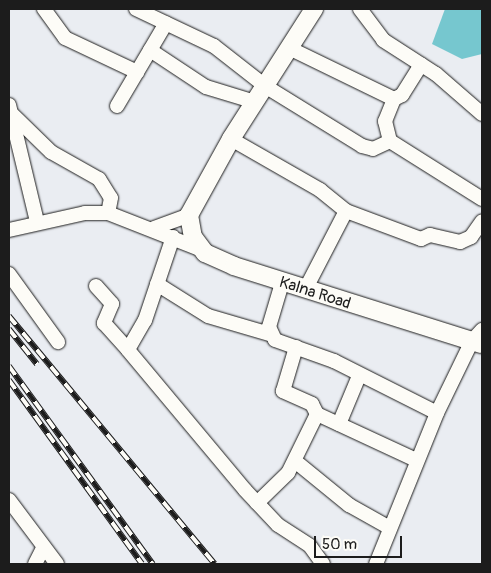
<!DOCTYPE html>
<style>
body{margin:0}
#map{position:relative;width:491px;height:573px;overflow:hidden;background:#eaedf2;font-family:Pangolin,sans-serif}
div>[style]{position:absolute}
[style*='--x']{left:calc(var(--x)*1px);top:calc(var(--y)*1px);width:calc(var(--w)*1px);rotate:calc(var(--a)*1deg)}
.water>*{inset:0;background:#76c7cf}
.roads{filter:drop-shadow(0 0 1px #1c1c1c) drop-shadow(0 0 1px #1c1c1c)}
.minor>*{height:14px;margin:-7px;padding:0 7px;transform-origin:7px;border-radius:7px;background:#fdfcf7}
.major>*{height:18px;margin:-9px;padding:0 9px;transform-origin:9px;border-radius:9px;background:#fdfcf7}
.rail>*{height:5.5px;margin-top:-2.75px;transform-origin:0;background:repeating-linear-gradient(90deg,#fdfcf7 0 11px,#1c1c1c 0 22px);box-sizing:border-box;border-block:1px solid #1c1c1c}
span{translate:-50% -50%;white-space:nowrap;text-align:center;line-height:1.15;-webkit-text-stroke:4px #fdfcf7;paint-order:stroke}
.street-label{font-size:16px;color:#1c1c1c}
.frame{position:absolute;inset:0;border:10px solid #1c1c1c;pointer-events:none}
.scale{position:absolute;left:314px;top:536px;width:88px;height:22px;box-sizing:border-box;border:2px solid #1c1c1c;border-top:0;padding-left:6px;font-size:15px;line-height:18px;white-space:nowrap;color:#1c1c1c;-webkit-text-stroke:4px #fdfcf7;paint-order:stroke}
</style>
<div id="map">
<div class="water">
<div style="clip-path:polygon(445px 9px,482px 9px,482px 54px,462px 59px,432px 44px)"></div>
</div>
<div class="roads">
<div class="minor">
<div style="--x:44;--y:9;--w:36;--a:54"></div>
<div style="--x:65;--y:38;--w:80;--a:25.3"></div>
<div style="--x:136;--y:9;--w:86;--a:25.4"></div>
<div style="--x:214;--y:46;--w:65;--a:38.1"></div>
<div style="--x:265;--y:86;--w:114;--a:31.7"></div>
<div style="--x:362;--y:146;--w:11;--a:15"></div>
<div style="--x:373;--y:149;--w:19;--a:-25"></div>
<div style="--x:360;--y:9;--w:39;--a:53"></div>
<div style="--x:383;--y:40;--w:63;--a:32.7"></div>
<div style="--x:436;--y:74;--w:61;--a:41"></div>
<div style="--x:289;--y:48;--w:117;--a:25.9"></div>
<div style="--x:394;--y:99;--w:9;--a:-27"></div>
<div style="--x:402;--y:95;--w:36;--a:-58"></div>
<div style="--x:150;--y:50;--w:67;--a:33.5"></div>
<div style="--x:206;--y:87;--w:51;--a:17"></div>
<div style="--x:394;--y:99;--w:24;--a:112"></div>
<div style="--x:385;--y:121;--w:21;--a:76"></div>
<div style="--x:390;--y:141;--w:109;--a:32.2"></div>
<div style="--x:9;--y:105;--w:120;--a:76.5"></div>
<div style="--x:117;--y:106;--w:96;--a:-59.4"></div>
<div style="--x:13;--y:115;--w:53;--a:44.2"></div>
<div style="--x:51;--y:152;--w:55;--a:29.4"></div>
<div style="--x:99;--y:179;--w:22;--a:58"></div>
<div style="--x:111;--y:198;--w:15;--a:101"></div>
<div style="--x:231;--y:139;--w:103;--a:29.8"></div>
<div style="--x:320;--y:190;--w:33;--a:39"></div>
<div style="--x:154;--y:228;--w:37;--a:-20"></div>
<div style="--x:9;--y:230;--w:78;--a:-12.6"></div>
<div style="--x:85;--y:213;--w:23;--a:0"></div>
<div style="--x:108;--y:213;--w:99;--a:21.4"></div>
<div style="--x:173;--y:237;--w:88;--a:108.6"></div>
<div style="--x:145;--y:320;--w:34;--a:120"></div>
<div style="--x:128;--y:350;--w:182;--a:50.1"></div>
<div style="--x:245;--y:490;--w:48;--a:46.7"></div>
<div style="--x:278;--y:525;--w:38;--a:33"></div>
<div style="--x:310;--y:546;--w:22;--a:54"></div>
<div style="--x:9;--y:274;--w:84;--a:54.2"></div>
<div style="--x:282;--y:283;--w:46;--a:106.5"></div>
<div style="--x:269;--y:327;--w:14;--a:65"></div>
<div style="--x:275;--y:340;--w:63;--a:19.6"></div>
<div style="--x:334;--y:361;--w:115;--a:26.8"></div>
<div style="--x:157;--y:284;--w:60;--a:32.1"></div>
<div style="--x:208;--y:316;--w:64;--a:16.4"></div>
<div style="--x:96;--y:286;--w:24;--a:48"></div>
<div style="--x:112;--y:304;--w:21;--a:113"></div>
<div style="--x:104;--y:323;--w:36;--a:48"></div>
<div style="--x:305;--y:290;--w:89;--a:-62.6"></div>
<div style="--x:346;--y:211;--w:80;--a:20.5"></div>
<div style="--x:421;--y:239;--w:10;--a:-24"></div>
<div style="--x:430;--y:235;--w:31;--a:13"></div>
<div style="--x:460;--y:242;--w:12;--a:-24"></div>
<div style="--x:471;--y:237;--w:19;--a:-55"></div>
<div style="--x:317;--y:414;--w:109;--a:24.9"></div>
<div style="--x:339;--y:424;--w:52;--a:-67.4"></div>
<div style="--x:295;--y:461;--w:70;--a:39.2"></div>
<div style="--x:349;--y:505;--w:47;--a:29.3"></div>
<div style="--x:9;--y:500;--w:80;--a:53.1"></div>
<div style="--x:257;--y:503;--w:43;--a:-44.1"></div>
<div style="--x:288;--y:473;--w:66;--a:-63.8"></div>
<div style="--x:317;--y:414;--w:11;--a:-117"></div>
<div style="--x:312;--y:404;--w:32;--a:-156"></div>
<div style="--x:283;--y:391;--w:46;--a:-73.5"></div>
<div style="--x:35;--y:564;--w:18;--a:-63"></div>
<div style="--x:376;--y:564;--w:163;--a:-68"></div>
<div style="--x:437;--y:413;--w:80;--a:-64.1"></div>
<div style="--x:472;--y:341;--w:15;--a:-48"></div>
</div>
<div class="major">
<div style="--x:314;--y:9;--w:154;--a:122.6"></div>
<div style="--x:231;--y:139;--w:87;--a:118.9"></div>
<div style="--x:189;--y:215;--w:22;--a:80"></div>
<div style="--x:193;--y:237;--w:20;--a:53"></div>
<div style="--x:205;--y:253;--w:32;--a:24"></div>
<div style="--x:234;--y:266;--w:260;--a:17.5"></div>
</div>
</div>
<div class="rail">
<div style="--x:9;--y:316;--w:322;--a:50.3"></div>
<div style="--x:9;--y:329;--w:45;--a:51.3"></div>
<div style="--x:9;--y:366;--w:245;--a:54"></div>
<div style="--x:9;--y:380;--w:227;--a:54.1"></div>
</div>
<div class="street-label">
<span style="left:315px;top:293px;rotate:18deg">Kalna Road</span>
</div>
<div class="frame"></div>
<div class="scale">50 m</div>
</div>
